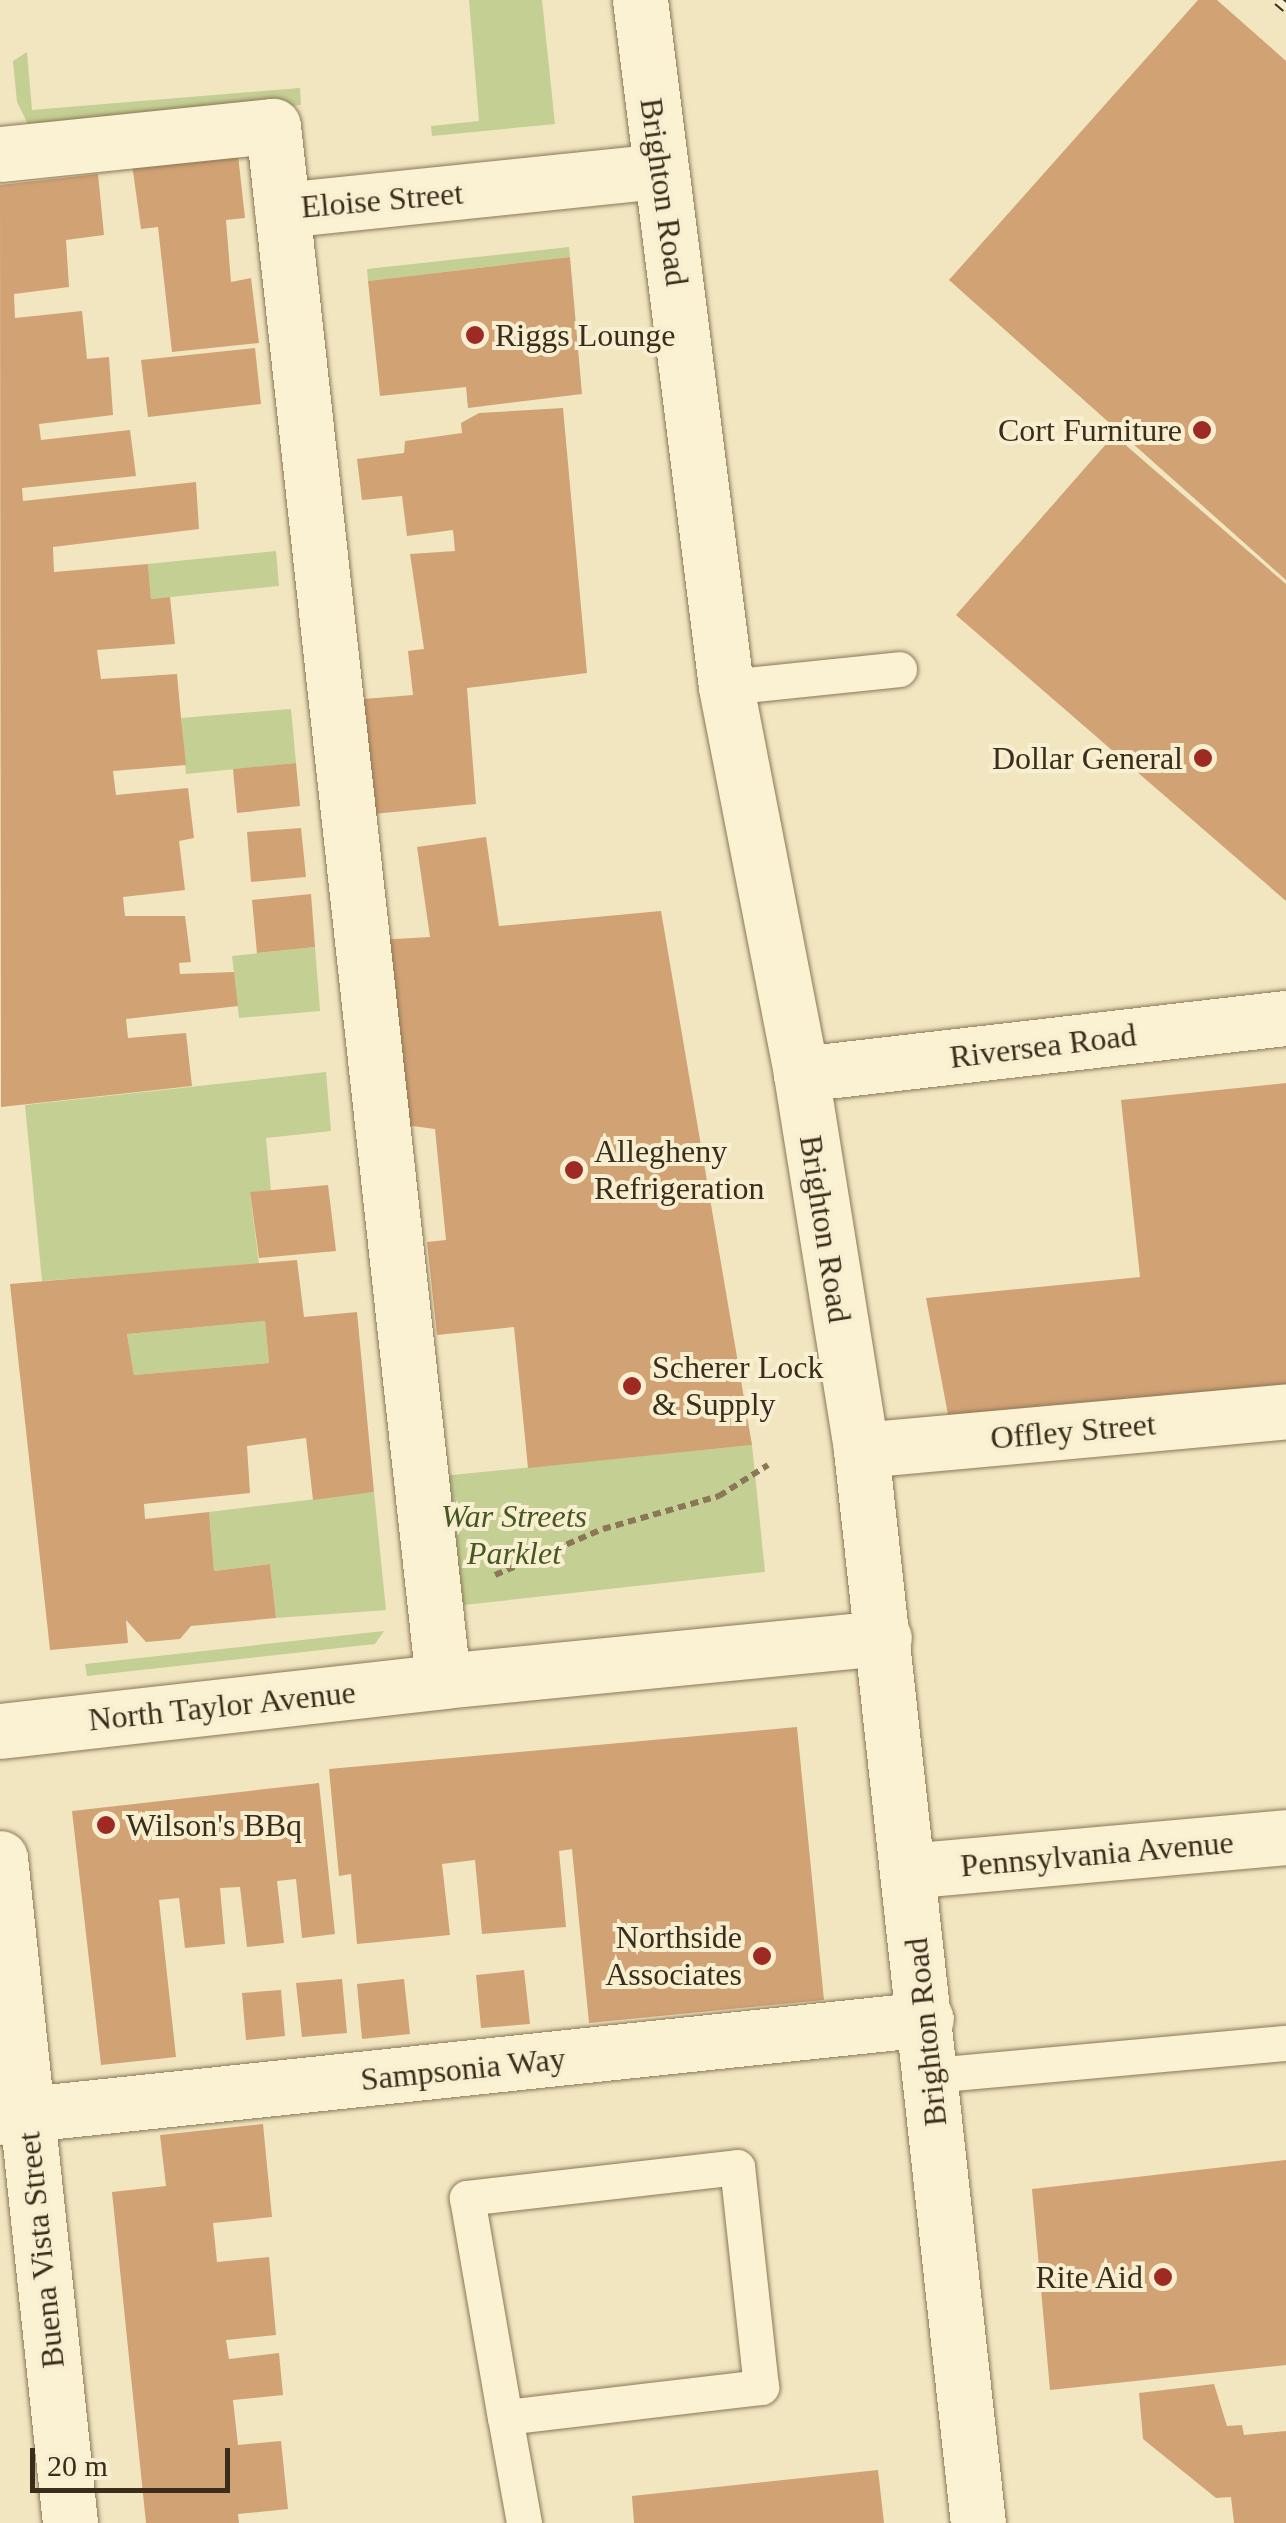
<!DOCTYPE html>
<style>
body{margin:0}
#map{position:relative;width:1286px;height:2523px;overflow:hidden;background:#f1e6c0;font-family:Georgia,serif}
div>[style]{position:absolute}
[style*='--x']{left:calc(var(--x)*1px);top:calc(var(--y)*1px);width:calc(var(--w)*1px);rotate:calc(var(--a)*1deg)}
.green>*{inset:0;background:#c4cf94}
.building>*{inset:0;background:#d1a274}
.path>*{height:6px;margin-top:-3px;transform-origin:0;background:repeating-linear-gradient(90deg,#8b7757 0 8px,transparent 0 13px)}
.roads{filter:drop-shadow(0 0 2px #8b7757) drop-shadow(0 0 2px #8b7757)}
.service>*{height:35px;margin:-17.5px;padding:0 17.5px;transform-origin:17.5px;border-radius:17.5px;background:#fbf2d4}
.minor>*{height:55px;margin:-27.5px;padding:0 27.5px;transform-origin:27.5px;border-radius:27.5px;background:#fbf2d4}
.tertiary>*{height:55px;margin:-27.5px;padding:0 27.5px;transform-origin:27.5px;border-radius:27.5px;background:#fbf2d4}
.rail>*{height:11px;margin-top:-5.5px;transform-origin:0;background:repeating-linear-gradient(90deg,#f8efd1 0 22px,#3a2d1c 0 44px);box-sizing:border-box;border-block:2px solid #3a2d1c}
.dots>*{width:28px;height:28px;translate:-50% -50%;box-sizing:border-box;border:5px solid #f8efd1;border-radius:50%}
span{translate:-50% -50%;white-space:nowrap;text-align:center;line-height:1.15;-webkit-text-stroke:8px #f8efd1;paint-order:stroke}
.street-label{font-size:32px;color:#3a2d1c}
.poi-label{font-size:32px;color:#3a2d1c}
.left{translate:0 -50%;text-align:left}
.right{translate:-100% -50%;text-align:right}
.park-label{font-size:32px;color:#465822;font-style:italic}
.scale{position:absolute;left:30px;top:2448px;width:200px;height:45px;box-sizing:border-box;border:5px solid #3a2d1c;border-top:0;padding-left:12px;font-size:30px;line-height:35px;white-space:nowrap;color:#3a2d1c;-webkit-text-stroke:8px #f8efd1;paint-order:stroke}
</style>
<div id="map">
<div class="green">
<div style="clip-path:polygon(469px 0,542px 0,555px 124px,432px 136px,431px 126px,479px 121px)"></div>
<div style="clip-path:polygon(27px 52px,32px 110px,300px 88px,301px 105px,28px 124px,17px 102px,13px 61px)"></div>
<div style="clip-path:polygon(569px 247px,570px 257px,368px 281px,367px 269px)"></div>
<div style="clip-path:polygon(276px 551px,279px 586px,151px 599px,148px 564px)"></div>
<div style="clip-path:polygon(291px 709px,296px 763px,186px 774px,181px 718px)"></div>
<div style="clip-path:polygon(315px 947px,320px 1011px,239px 1018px,232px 956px)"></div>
<div style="clip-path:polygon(326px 1072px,331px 1131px,266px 1138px,271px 1191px,250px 1193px,259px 1264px,42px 1281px,25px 1105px)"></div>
<div style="clip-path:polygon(265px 1321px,269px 1363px,134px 1375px,127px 1334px)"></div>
<div style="clip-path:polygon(752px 1445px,765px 1572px,445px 1607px,432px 1477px)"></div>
<div style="clip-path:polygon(374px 1492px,386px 1610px,276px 1618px,270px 1564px,214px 1571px,209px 1512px)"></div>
<div style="clip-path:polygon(384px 1631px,375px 1644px,87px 1676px,85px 1664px)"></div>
</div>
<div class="building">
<div style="clip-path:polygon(1198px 0,1217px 0,1286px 61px,1286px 580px,949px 280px)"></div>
<div style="clip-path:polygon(238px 155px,245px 218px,226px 220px,231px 282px,251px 278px,259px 343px,172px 352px,158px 227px,141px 229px,132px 164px)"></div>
<div style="clip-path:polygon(98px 174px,104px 235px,66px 240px,69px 287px,14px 294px,15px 318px,82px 311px,87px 359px,109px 357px,113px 415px,39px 424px,41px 440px,130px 430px,136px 476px,22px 488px,23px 501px,196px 482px,199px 529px,53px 547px,54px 572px,148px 564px,151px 599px,170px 597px,175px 644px,97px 650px,101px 679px,177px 674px,181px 718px,186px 765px,113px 771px,116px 795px,188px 788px,194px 838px,179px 841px,185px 890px,123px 897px,125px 916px,185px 916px,191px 962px,179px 963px,180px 974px,234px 972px,238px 1006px,126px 1019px,128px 1038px,186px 1033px,192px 1086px,1px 1107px,0 185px)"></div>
<div style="clip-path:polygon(570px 257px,582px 394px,468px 408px,466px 387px,380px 396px,368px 281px)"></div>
<div style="clip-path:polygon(255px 348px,261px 404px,148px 417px,141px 360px)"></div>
<div style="clip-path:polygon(563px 408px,587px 673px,467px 688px,476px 804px,363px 815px,351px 700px,413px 695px,408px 651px,424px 649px,410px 554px,455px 551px,453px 530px,407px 536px,402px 496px,362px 500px,357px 459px,404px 453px,405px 441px,462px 433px,461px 423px,479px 413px)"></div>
<div style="clip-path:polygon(1114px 435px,1286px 584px,1286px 901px,956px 615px)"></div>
<div style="clip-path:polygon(296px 763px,300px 806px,237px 813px,233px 769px)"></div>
<div style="clip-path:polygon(301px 828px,306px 877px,251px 882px,247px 832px)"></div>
<div style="clip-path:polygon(486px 837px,499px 926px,661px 911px,752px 1445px,528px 1468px,514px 1327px,437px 1335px,427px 1242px,446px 1240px,435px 1129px,397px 1124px,377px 940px,430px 937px,417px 847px)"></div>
<div style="clip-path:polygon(311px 894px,315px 947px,257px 953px,252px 900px)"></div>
<div style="clip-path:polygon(1286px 1083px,1286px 1390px,950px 1425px,926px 1298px,1140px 1277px,1121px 1100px)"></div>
<div style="clip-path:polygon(328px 1185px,336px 1251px,259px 1258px,250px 1192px)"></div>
<div style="clip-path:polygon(evenodd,297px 1260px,304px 1317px,357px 1312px,374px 1492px,313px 1500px,306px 1438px,247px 1446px,250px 1493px,144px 1504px,145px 1519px,209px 1512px,214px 1571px,270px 1564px,276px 1618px,191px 1626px,180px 1639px,146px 1642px,126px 1620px,128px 1643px,50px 1650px,10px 1284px,297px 1260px,265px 1321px,269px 1363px,134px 1375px,127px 1334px,265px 1321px)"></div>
<div style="clip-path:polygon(797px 1727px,824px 2000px,589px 2023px,572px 1849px,559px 1851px,566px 1927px,482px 1934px,475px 1860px,442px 1864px,450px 1935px,357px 1944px,351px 1874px,339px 1876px,329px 1769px)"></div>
<div style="clip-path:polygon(319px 1783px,335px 1934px,302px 1938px,296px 1879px,277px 1881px,284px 1943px,247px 1947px,240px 1887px,220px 1888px,225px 1944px,185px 1948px,179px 1898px,159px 1900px,176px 2057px,101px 2065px,72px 1811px)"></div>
<div style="clip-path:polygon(524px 1970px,530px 2024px,481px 2028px,476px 1975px)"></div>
<div style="clip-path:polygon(342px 1979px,347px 2033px,302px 2037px,296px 1983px)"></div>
<div style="clip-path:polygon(404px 1979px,410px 2034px,362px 2039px,357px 1984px)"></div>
<div style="clip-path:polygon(281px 1990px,285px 2036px,246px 2040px,242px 1993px)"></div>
<div style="clip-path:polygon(263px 2124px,272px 2217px,213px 2223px,217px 2262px,269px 2257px,276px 2335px,226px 2340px,229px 2359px,279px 2353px,283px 2395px,233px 2400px,238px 2445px,281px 2441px,288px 2509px,238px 2514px,239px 2523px,146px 2523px,112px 2192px,166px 2186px,160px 2135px)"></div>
<div style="clip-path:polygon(1286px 2160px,1286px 2365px,1050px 2390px,1032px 2189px)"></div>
<div style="clip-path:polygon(1214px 2384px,1227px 2426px,1242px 2425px,1244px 2435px,1286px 2431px,1286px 2523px,1234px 2523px,1231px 2497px,1216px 2498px,1143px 2439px,1139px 2393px)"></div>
<div style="clip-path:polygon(878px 2470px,884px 2523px,634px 2523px,632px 2496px)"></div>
</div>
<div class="path">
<div style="--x:495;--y:1575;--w:117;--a:-23.1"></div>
<div style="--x:603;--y:1529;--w:121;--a:-15.9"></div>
<div style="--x:719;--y:1496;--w:58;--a:-32.3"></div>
</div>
<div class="roads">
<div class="service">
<div style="--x:726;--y:687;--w:174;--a:-5.9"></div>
<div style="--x:932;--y:2075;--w:355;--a:-5.2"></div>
<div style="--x:505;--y:2417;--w:258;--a:-6.7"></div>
<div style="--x:761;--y:2387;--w:221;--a:-96.2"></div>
<div style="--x:737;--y:2167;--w:272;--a:173.5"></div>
<div style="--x:467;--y:2198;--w:222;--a:80.2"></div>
<div style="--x:505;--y:2417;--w:108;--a:79.8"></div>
</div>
<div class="minor">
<div style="--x:0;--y:154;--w:274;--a:-5.9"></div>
<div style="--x:273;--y:126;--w:1564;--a:83.76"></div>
<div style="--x:443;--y:1681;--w:443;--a:-5.6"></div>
<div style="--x:282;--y:210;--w:381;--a:-5.9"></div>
<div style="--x:801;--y:1074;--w:488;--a:-6.6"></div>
<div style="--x:861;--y:1450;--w:427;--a:-5.2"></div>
<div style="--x:0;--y:1731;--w:446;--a:-6.4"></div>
<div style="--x:0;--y:1858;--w:669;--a:83.99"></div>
<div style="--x:0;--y:2117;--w:931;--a:-6.04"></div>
</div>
<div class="tertiary">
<div style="--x:640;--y:0;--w:692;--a:82.86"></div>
<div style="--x:726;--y:687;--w:394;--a:79"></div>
<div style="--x:801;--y:1074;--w:381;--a:80.9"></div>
<div style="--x:861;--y:1450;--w:1079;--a:83.78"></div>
<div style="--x:907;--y:1871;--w:381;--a:-5.1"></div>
</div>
</div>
<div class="rail">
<div style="--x:1278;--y:0;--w:11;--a:41"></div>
</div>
<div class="dots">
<div style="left:475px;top:335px;background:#9e2b23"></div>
<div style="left:1202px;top:430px;background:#9e2b23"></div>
<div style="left:1203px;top:758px;background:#9e2b23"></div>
<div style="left:574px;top:1170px;background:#9e2b23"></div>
<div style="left:632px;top:1386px;background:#9e2b23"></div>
<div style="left:106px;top:1825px;background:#9e2b23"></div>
<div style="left:762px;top:1956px;background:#9e2b23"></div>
<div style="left:1163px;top:2277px;background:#9e2b23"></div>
</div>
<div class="street-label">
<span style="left:664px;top:192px;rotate:82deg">Brighton Road</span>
<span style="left:382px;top:200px;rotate:-5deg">Eloise Street</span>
<span style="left:1043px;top:1046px;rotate:-7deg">Riversea Road</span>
<span style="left:825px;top:1229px;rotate:81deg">Brighton Road</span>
<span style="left:1073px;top:1431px;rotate:-5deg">Offley Street</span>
<span style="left:222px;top:1706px;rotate:-6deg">North Taylor Avenue</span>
<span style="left:1097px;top:1854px;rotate:-5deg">Pennsylvania Avenue</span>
<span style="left:926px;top:2032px;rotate:-96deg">Brighton Road</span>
<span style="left:463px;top:2069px;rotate:-6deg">Sampsonia Way</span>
<span style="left:41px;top:2250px;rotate:-96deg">Buena Vista Street</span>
</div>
<div class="poi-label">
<span class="left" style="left:495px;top:335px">Riggs Lounge</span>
<span class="right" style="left:1182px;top:430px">Cort Furniture</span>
<span class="right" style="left:1183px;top:758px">Dollar General</span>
<span class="left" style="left:594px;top:1170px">Allegheny<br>Refrigeration</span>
<span class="left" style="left:652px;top:1386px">Scherer Lock<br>&amp; Supply</span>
<span class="left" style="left:126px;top:1825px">Wilson's BBq</span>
<span class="right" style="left:742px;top:1956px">Northside<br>Associates</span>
<span class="right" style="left:1143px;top:2277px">Rite Aid</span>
</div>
<div class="park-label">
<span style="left:514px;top:1535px">War Streets<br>Parklet</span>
</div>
<div class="scale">20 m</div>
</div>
